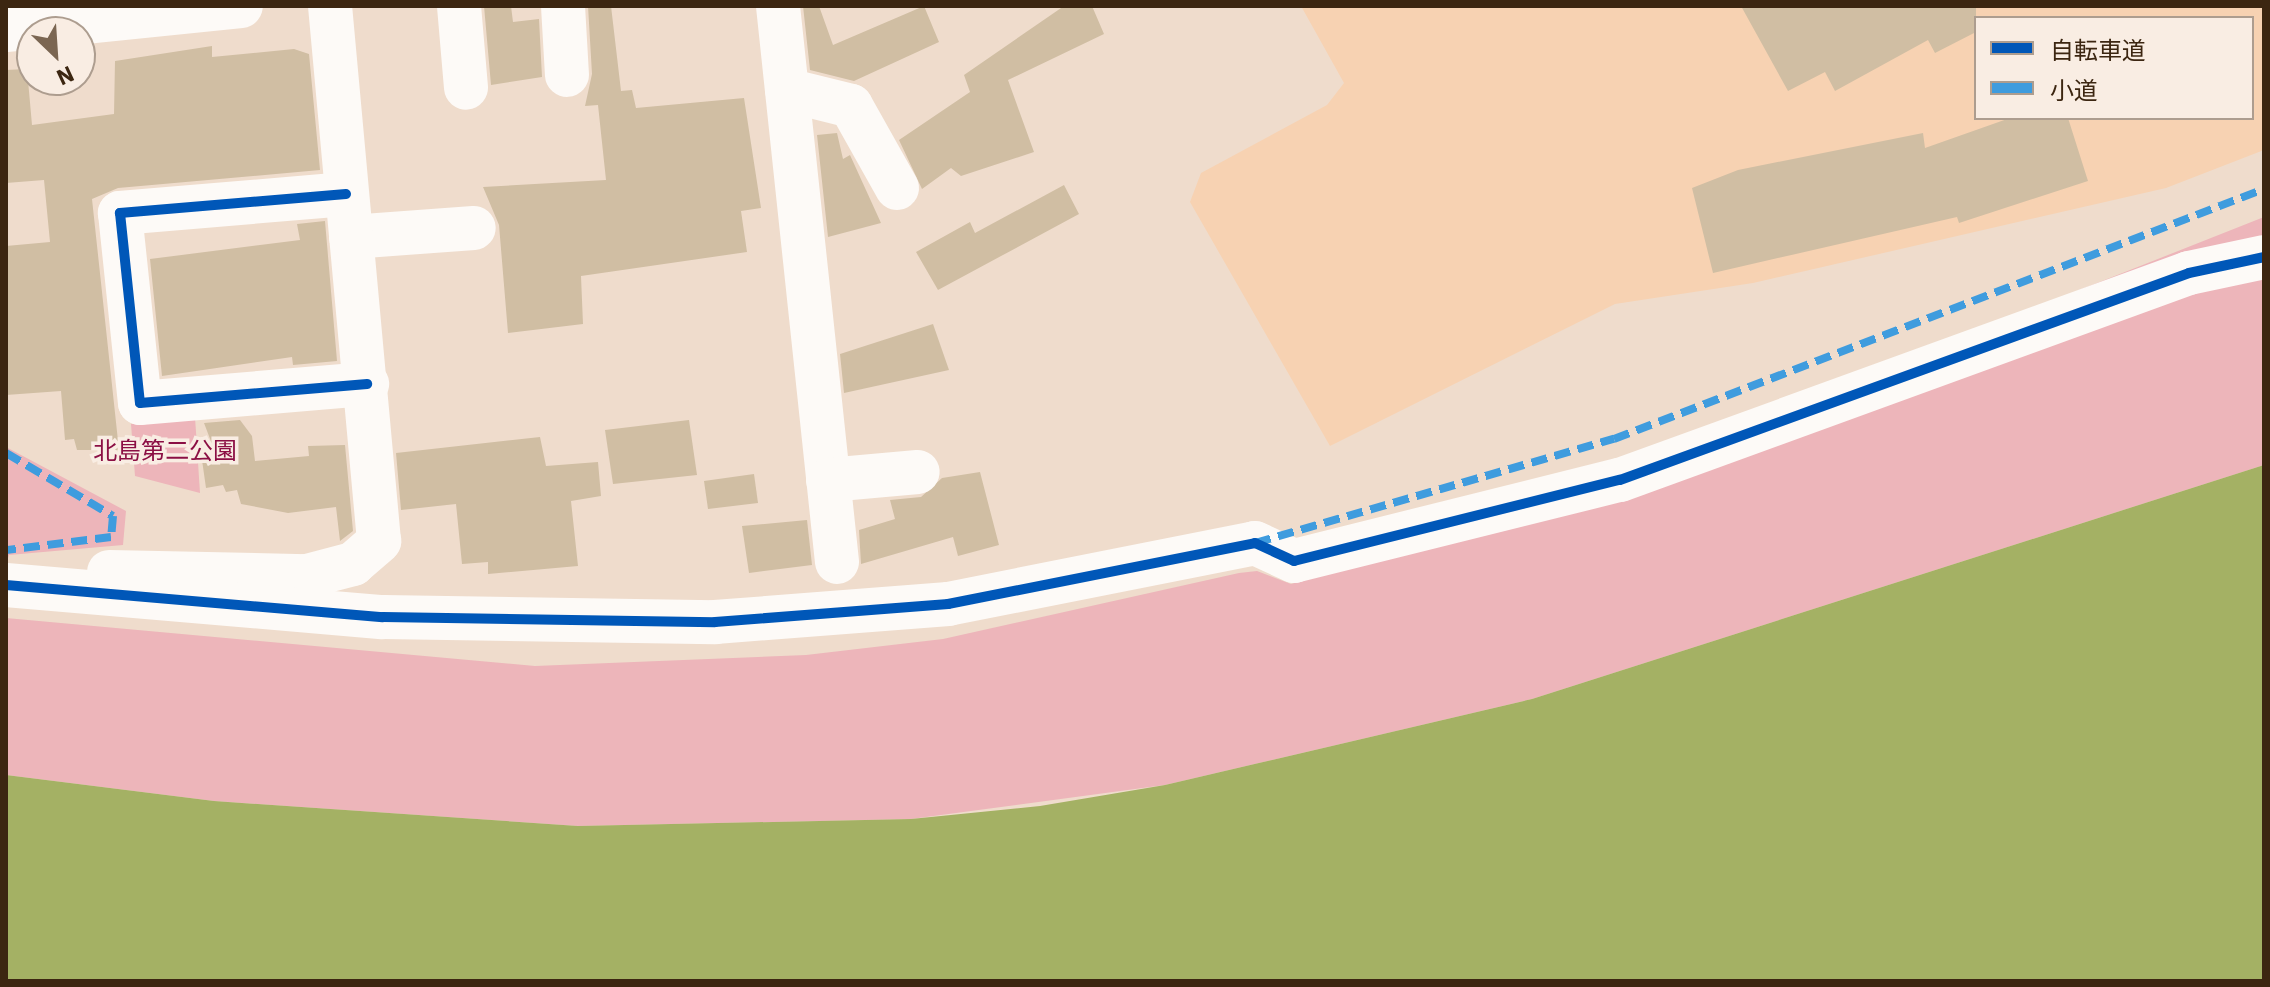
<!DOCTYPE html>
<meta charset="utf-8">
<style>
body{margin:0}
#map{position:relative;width:2270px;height:987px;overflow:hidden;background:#efdccc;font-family:"IBM Plex Sans","Noto Sans JP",sans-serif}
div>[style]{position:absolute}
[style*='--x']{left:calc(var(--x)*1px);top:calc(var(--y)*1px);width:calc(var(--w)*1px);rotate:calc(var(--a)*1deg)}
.built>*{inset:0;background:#f7d2b2}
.green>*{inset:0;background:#edb5ba}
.water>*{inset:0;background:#a4b164}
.building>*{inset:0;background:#d0bea3}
.minor>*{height:44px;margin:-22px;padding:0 22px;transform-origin:22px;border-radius:22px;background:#fdfaf7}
.quiet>*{height:8px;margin-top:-4px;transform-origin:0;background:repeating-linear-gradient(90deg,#3f9cde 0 16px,transparent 0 24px)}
.cycleway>*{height:10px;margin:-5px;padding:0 5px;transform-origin:5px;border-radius:5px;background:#0057b8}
span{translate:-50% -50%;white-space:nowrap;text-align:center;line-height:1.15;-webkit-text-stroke:7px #f9ede3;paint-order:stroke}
.park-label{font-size:24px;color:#8b0f44}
.frame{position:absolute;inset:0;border:8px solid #3c2611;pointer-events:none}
.legend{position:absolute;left:1974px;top:16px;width:280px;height:104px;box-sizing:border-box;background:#f9ede3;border:2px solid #ad9d8f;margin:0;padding:10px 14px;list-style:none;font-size:24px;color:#3c2611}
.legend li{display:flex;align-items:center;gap:16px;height:40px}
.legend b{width:40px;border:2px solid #ad9d8f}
.north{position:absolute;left:16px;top:16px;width:80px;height:80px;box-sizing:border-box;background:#f9ede3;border:2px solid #ad9d8f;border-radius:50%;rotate:155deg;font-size:22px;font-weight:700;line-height:32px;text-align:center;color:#3c2611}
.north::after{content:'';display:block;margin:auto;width:28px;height:36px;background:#7b6652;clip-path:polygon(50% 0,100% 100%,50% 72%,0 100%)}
</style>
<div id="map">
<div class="built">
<div style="clip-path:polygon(evenodd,1301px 6px,2264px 6px,2264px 150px,2166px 188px,1753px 283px,1615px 304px,1330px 446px,1190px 202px,1201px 173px,1327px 105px,1344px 83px,1301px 6px,1976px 18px,2252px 18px,2252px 118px,1976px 118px,1976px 18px)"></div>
</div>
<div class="green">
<div style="clip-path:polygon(2264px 217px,2264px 465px,1532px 699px,1165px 785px,911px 819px,578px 826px,214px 801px,6px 775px,6px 618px,535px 666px,806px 655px,943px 639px,1239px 573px,1257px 571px,1291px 584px,1646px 484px,1895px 363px)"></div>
<div style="clip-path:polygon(195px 417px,200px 493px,135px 476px,131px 424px)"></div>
<div style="clip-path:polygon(6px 447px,126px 511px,123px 545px,9px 555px,6px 564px)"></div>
</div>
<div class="water">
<div style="clip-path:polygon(2264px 465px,2264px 981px,6px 981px,6px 775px,214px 801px,578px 826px,911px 819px,1040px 806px,1165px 785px,1532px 699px)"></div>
</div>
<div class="building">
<div style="clip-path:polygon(484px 6px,511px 6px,513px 22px,539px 19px,542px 77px,491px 85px)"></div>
<div style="clip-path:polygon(588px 6px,611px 6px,621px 91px,632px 90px,636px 108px,744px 98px,761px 208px,741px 211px,747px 252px,581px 276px,583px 324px,508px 333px,499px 225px,483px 187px,606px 180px,598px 105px,585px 106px,592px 74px)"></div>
<div style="clip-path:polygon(803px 6px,819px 6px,833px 45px,924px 6px,939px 42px,854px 81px,810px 70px)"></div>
<div style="clip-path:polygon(1064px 6px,1092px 6px,1104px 34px,1008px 80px,1034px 152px,961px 176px,951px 168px,922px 189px,899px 140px,970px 92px,964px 75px)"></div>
<div style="clip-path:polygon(1741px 6px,1976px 6px,1976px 32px,1935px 53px,1928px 40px,1835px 91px,1825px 72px,1788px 91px)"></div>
<div style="clip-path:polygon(212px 46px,212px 57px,294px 49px,309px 54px,320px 170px,118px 188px,92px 199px,119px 450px,77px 450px,74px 439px,65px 440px,61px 391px,6px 395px,6px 246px,50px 242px,44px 180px,6px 183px,6px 70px,27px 69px,32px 125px,114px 114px,115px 61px)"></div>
<div style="clip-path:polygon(2010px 118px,2068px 118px,2088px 181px,1959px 223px,1957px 217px,1713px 273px,1692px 188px,1738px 170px,1923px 133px,1925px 148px)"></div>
<div style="clip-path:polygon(837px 133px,843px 159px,850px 155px,881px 223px,828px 237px,817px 135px)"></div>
<div style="clip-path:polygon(1064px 185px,1079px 214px,938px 290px,916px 252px,970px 222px,975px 233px)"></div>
<div style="clip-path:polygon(325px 221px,337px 361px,293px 365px,292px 357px,162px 376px,150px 259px,300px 240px,297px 224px)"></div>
<div style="clip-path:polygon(933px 324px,949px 370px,844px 393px,840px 354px)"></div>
<div style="clip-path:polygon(240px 420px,252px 436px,255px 461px,309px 456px,308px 446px,345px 445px,353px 531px,340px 541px,336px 507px,288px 513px,241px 504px,237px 490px,226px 492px,223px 485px,206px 488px,200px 446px,212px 444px,204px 423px)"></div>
<div style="clip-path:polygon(689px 420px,697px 475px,613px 484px,605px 430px)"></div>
<div style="clip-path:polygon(540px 437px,546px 466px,598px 462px,601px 496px,571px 501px,578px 566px,488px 574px,488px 562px,462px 564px,456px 504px,401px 510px,396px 453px)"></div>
<div style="clip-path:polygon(980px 472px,999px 545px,958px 556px,953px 537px,861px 564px,859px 530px,895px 519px,890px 500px,921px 497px,942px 478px)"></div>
<div style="clip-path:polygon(754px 474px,758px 503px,708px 509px,704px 481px)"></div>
<div style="clip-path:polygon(807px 520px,812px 565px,749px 573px,742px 526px)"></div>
</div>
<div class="minor">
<div style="--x:459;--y:6;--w:82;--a:85.1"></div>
<div style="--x:563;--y:6;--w:69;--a:86.7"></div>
<div style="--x:778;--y:6;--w:559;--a:83.94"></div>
<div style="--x:6;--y:30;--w:236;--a:-5.8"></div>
<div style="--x:787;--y:90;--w:66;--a:14"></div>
<div style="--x:851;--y:106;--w:94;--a:60.7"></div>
<div style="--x:346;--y:194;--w:227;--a:175.2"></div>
<div style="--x:120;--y:213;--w:191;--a:84"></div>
<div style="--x:140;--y:403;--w:228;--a:-4.8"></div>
<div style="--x:351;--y:237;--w:123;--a:-4.2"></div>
<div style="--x:828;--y:480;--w:90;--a:-5.1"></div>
<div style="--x:109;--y:572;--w:198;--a:1.2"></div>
<div style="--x:307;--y:576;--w:48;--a:-14.6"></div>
<div style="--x:353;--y:564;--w:35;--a:-41"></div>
<div style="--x:379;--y:541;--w:537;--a:-95.23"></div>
<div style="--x:6;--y:585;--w:378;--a:4.9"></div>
<div style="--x:383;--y:617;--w:332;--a:0.9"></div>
<div style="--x:715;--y:622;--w:234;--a:-4.4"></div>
<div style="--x:948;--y:604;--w:313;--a:-11.2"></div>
<div style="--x:1255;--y:543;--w:43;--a:24.8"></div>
<div style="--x:1294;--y:561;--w:336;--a:-14"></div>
<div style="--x:1620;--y:480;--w:605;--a:-19.99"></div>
<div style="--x:2189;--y:273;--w:77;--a:-12"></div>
</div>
<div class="quiet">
<div style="--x:6;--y:453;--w:124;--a:30.5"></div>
<div style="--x:113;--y:516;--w:21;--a:95"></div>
<div style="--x:111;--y:537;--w:106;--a:172.9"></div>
<div style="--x:1255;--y:543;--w:374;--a:-16.2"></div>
<div style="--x:1614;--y:439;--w:696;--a:-21.04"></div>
</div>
<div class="cycleway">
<div style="--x:346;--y:194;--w:227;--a:175.2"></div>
<div style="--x:120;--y:213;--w:191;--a:84"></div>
<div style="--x:140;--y:403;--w:228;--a:-4.8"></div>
<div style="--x:6;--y:585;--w:378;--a:4.9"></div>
<div style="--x:383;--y:617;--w:332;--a:0.9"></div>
<div style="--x:715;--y:622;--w:234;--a:-4.4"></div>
<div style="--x:948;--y:604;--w:313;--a:-11.2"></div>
<div style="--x:1255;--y:543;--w:43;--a:24.8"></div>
<div style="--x:1294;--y:561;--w:336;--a:-14"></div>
<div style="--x:1620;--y:480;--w:605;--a:-19.99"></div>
<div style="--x:2189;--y:273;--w:77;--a:-12"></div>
</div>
<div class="park-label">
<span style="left:165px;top:451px">北島第二公園</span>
</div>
<div class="frame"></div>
<ul class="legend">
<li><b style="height:10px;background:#0057b8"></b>自転車道</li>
<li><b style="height:10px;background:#3f9cde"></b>小道</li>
</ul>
<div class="north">N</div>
</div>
